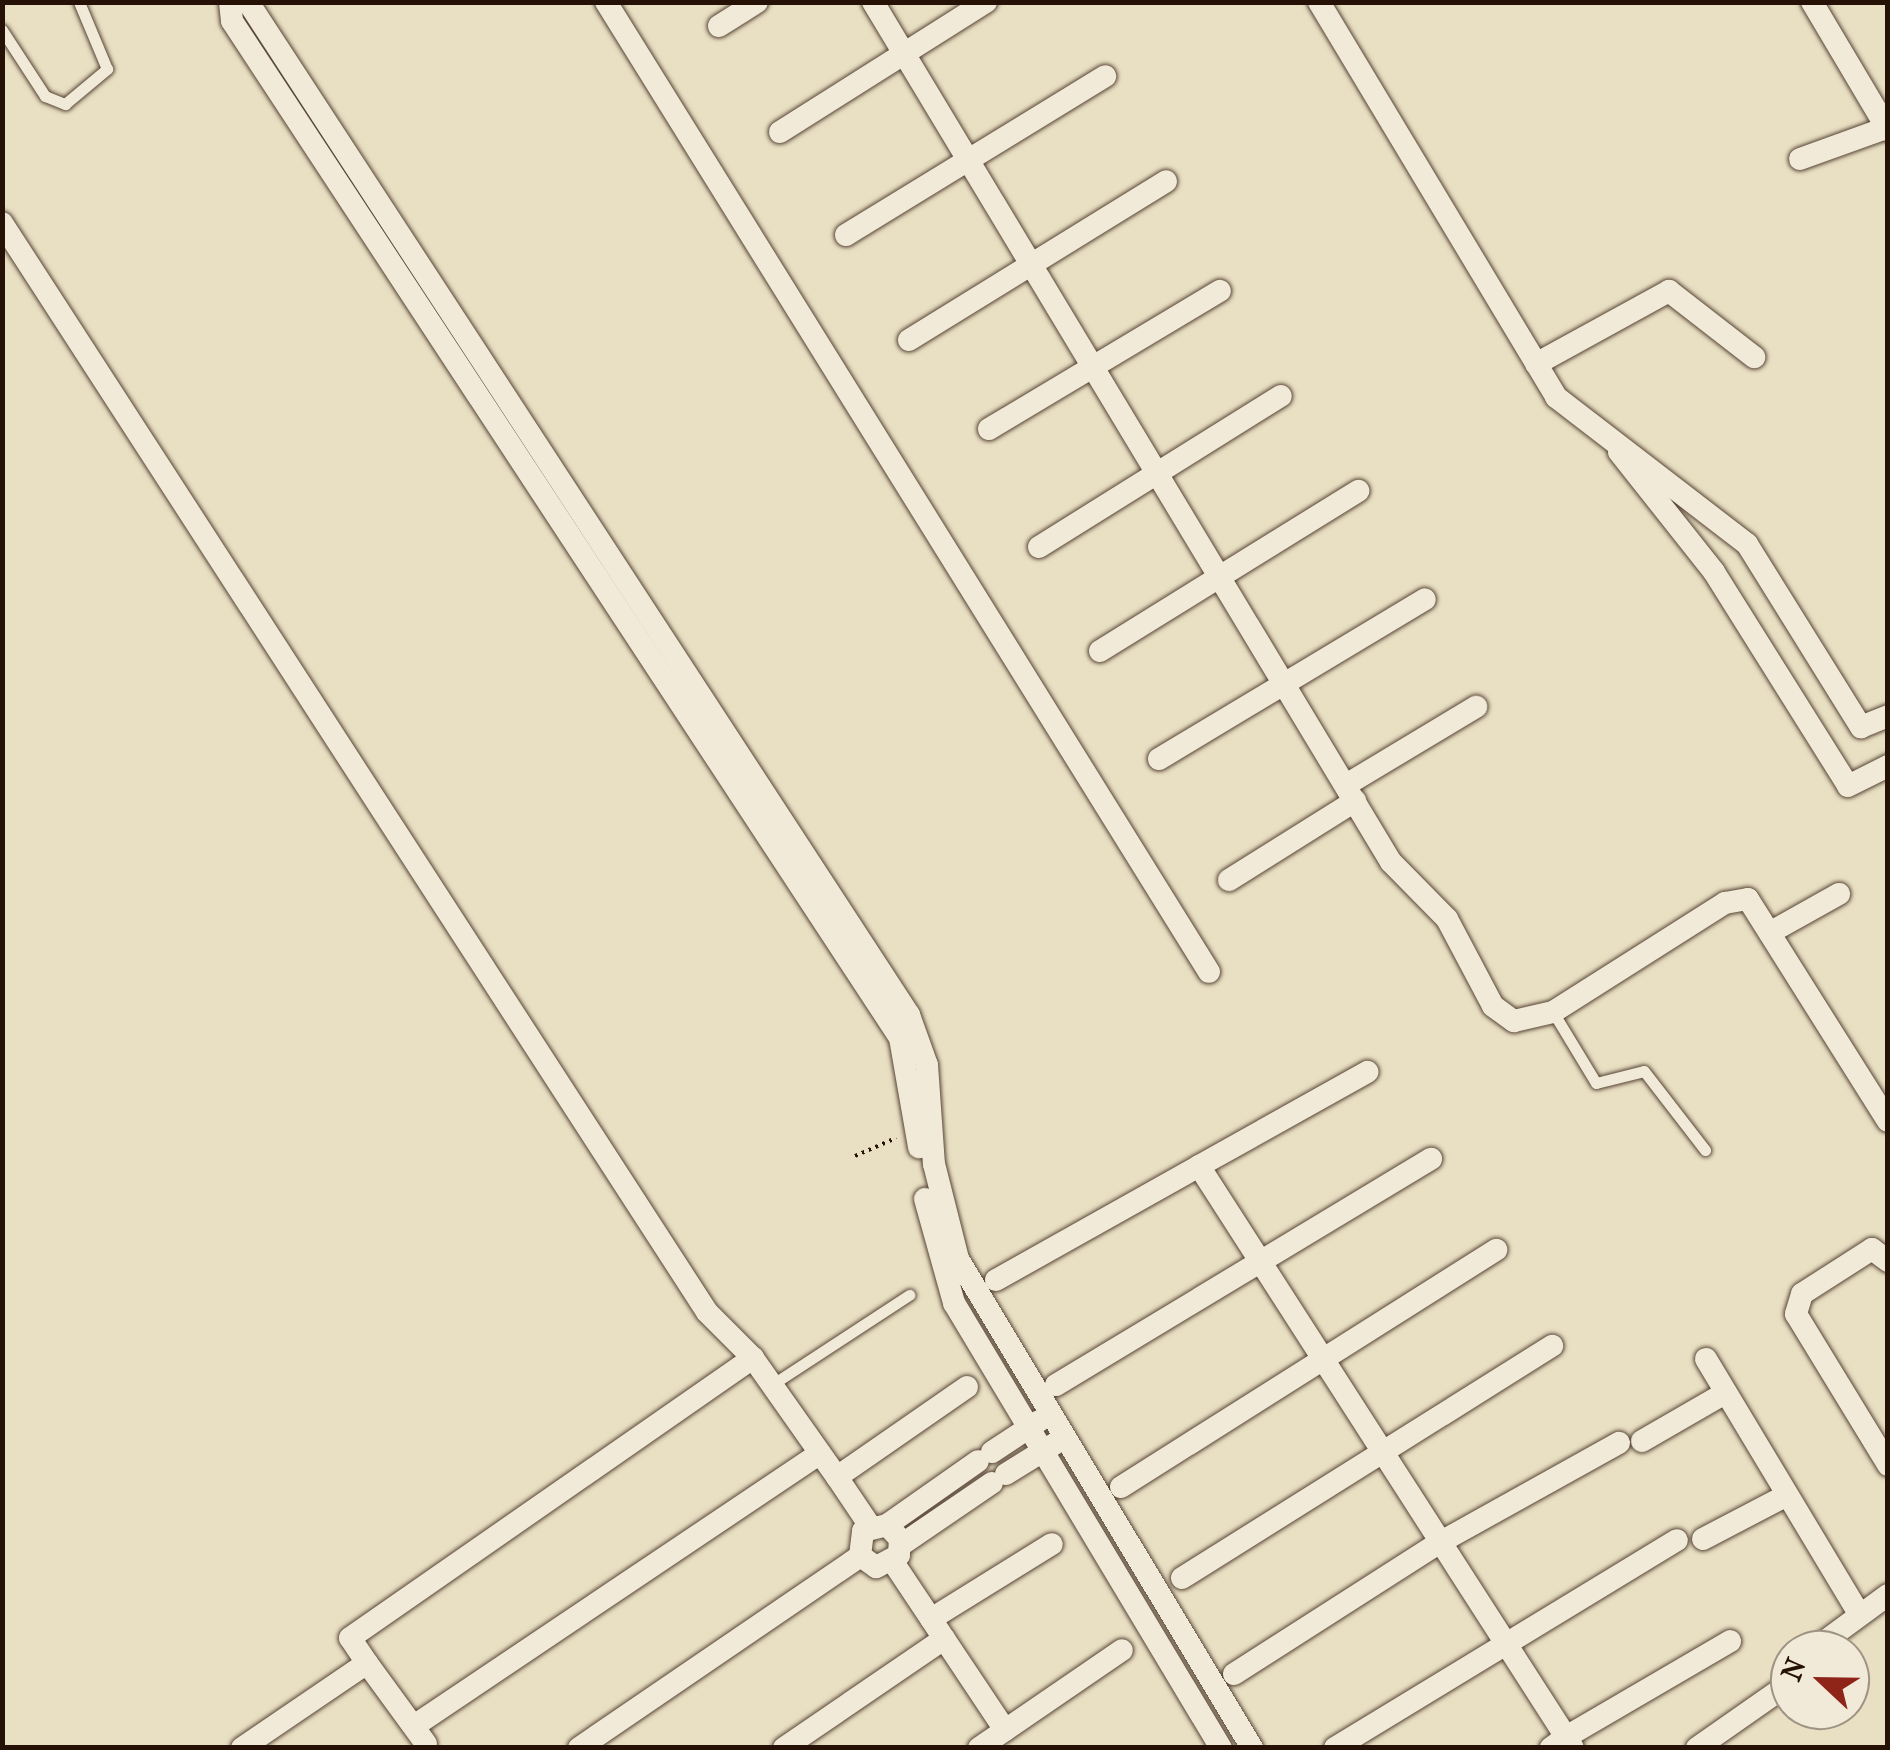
<!DOCTYPE html>
<style>
body{margin:0}
#map{position:relative;width:1890px;height:1750px;overflow:hidden;background:#e9dfc3;font-family:"IM FELL French Canon",serif}
div>[style]{position:absolute}
[style*='--x']{left:calc(var(--x)*1px);top:calc(var(--y)*1px);width:calc(var(--w)*1px);rotate:calc(var(--a)*1deg)}
.path>*{height:4px;margin-top:-2px;transform-origin:0;background:repeating-linear-gradient(90deg,#251105 0 2.5px,transparent 0 7.5px)}
.roads{filter:drop-shadow(0 0 2px #564434) drop-shadow(0 0 2px #564434)}
.lane>*{height:11px;margin:-5.5px;padding:0 5.5px;transform-origin:5.5px;border-radius:5.5px;background:#f1ead8}
.street>*{height:22px;margin:-11px;padding:0 11px;transform-origin:11px;border-radius:11px;background:#f1ead8}
span{translate:-50% -50%;white-space:nowrap;text-align:center;line-height:1.15;-webkit-text-stroke:8px #f1ead8;paint-order:stroke}
.frame{position:absolute;inset:0;border:5px solid #251105;pointer-events:none}
.north{position:absolute;left:1770px;top:1630px;width:100px;height:100px;box-sizing:border-box;background:#f1ead8;border:2px solid #9f9384;border-radius:50%;rotate:292deg;font-size:28px;font-weight:700;line-height:40px;text-align:center;color:#251105}
.north::after{content:'';display:block;margin:auto;width:35px;height:45px;background:#8f2418;clip-path:polygon(50% 0,100% 100%,50% 72%,0 100%)}
</style>
<div id="map">
<div class="path">
<div style="--x:855;--y:1156;--w:45;--a:-23.7"></div>
</div>
<div class="roads">
<div class="lane">
<div style="--x:2;--y:30;--w:79;--a:56.9"></div>
<div style="--x:45;--y:96;--w:22;--a:22"></div>
<div style="--x:65;--y:104;--w:55;--a:-39.8"></div>
<div style="--x:107;--y:69;--w:73;--a:-112.7"></div>
<div style="--x:1553;--y:1012;--w:83;--a:58.8"></div>
<div style="--x:1596;--y:1083;--w:49;--a:-14"></div>
<div style="--x:1644;--y:1071;--w:100;--a:52.3"></div>
<div style="--x:773;--y:1384;--w:163;--a:-33.2"></div>
</div>
<div class="street">
<div style="--x:230;--y:2;--w:19;--a:84"></div>
<div style="--x:232;--y:21;--w:1217;--a:56.7"></div>
<div style="--x:900;--y:1038;--w:111;--a:80.1"></div>
<div style="--x:248;--y:2;--w:1210;--a:56.87"></div>
<div style="--x:909;--y:1015;--w:53;--a:70.2"></div>
<div style="--x:927;--y:1065;--w:99;--a:86"></div>
<div style="--x:934;--y:1164;--w:98;--a:75.8"></div>
<div style="--x:958;--y:1259;--w:571;--a:58.98"></div>
<div style="--x:606;--y:2;--w:1142;--a:58.13"></div>
<div style="--x:873;--y:2;--w:1004;--a:58.94"></div>
<div style="--x:1391;--y:862;--w:80;--a:45.5"></div>
<div style="--x:1447;--y:919;--w:98;--a:62.1"></div>
<div style="--x:1493;--y:1006;--w:26;--a:36"></div>
<div style="--x:1514;--y:1021;--w:40;--a:-13"></div>
<div style="--x:1553;--y:1012;--w:204;--a:-32.4"></div>
<div style="--x:1725;--y:903;--w:23;--a:-10"></div>
<div style="--x:1748;--y:899;--w:262;--a:57.8"></div>
<div style="--x:1319;--y:2;--w:461;--a:59"></div>
<div style="--x:1556;--y:397;--w:241;--a:37.6"></div>
<div style="--x:1747;--y:544;--w:216;--a:58.1"></div>
<div style="--x:1861;--y:727;--w:29;--a:-22"></div>
<div style="--x:1812;--y:2;--w:149;--a:59.3"></div>
<div style="--x:719;--y:26;--w:45;--a:-32.3"></div>
<div style="--x:780;--y:132;--w:244;--a:-32.3"></div>
<div style="--x:1800;--y:159;--w:91;--a:-19.8"></div>
<div style="--x:2;--y:223;--w:1297;--a:57.08"></div>
<div style="--x:707;--y:1312;--w:65;--a:45"></div>
<div style="--x:753;--y:1358;--w:146;--a:54.8"></div>
<div style="--x:846;--y:235;--w:304;--a:-31.5"></div>
<div style="--x:909;--y:340;--w:302;--a:-31.7"></div>
<div style="--x:1536;--y:364;--w:152;--a:-28.8"></div>
<div style="--x:1669;--y:291;--w:108;--a:37.8"></div>
<div style="--x:989;--y:429;--w:269;--a:-30.9"></div>
<div style="--x:1619;--y:452;--w:153;--a:51.6"></div>
<div style="--x:1714;--y:572;--w:252;--a:57.9"></div>
<div style="--x:1848;--y:786;--w:45;--a:-26.6"></div>
<div style="--x:1039;--y:547;--w:285;--a:-32"></div>
<div style="--x:1100;--y:651;--w:304;--a:-31.8"></div>
<div style="--x:1159;--y:759;--w:310;--a:-31"></div>
<div style="--x:1346;--y:785;--w:152;--a:-31"></div>
<div style="--x:1229;--y:880;--w:149;--a:-32.1"></div>
<div style="--x:1771;--y:932;--w:78;--a:-29.2"></div>
<div style="--x:1199;--y:1166;--w:193;--a:-29.2"></div>
<div style="--x:925;--y:1199;--w:108;--a:74.4"></div>
<div style="--x:954;--y:1303;--w:519;--a:59.04"></div>
<div style="--x:1888;--y:1261;--w:20;--a:-143"></div>
<div style="--x:1872;--y:1249;--w:83;--a:147.3"></div>
<div style="--x:1802;--y:1294;--w:21;--a:107"></div>
<div style="--x:1796;--y:1314;--w:177;--a:58.6"></div>
<div style="--x:996;--y:1280;--w:233;--a:-29.3"></div>
<div style="--x:1199;--y:1166;--w:679;--a:57.27"></div>
<div style="--x:1566;--y:1737;--w:19;--a:144"></div>
<div style="--x:1706;--y:1359;--w:295;--a:59"></div>
<div style="--x:1056;--y:1385;--w:438;--a:-31.1"></div>
<div style="--x:1642;--y:1441;--w:96;--a:-30"></div>
<div style="--x:992;--y:1452;--w:56;--a:-33.4"></div>
<div style="--x:1006;--y:1474;--w:59;--a:-31.8"></div>
<div style="--x:1121;--y:1487;--w:444;--a:-32.3"></div>
<div style="--x:887;--y:1525;--w:19;--a:47"></div>
<div style="--x:900;--y:1539;--w:16;--a:94"></div>
<div style="--x:899;--y:1555;--w:26;--a:152"></div>
<div style="--x:876;--y:1567;--w:19;--a:-145"></div>
<div style="--x:860;--y:1556;--w:25;--a:-83"></div>
<div style="--x:863;--y:1531;--w:25;--a:-14"></div>
<div style="--x:887;--y:1525;--w:111;--a:-35.1"></div>
<div style="--x:870;--y:1526;--w:59;--a:-124"></div>
<div style="--x:837;--y:1477;--w:158;--a:-34.7"></div>
<div style="--x:1703;--y:1539;--w:95;--a:-27.6"></div>
<div style="--x:901;--y:1545;--w:110;--a:-34.3"></div>
<div style="--x:893;--y:1562;--w:202;--a:56.3"></div>
<div style="--x:1182;--y:1578;--w:437;--a:-32.1"></div>
<div style="--x:931;--y:1619;--w:142;--a:-31.8"></div>
<div style="--x:1813;--y:1650;--w:93;--a:-36.3"></div>
<div style="--x:367;--y:1663;--w:30;--a:-124"></div>
<div style="--x:350;--y:1638;--w:491;--a:-34.8"></div>
<div style="--x:1234;--y:1674;--w:243;--a:-32.6"></div>
<div style="--x:1439;--y:1543;--w:206;--a:-29.1"></div>
<div style="--x:414;--y:1726;--w:489;--a:-33.9"></div>
<div style="--x:242;--y:1748;--w:151;--a:-34.2"></div>
<div style="--x:367;--y:1663;--w:100;--a:53.9"></div>
<div style="--x:579;--y:1748;--w:340;--a:-34.3"></div>
<div style="--x:784;--y:1748;--w:194;--a:-34.3"></div>
<div style="--x:979;--y:1748;--w:173;--a:-34.4"></div>
<div style="--x:1335;--y:1748;--w:400;--a:-31.3"></div>
<div style="--x:1573;--y:1748;--w:13;--a:-122"></div>
<div style="--x:1566;--y:1737;--w:190;--a:-30.3"></div>
<div style="--x:1697;--y:1748;--w:113;--a:-35"></div>
</div>
</div>
<div class="frame"></div>
<div class="north">N</div>
</div>
